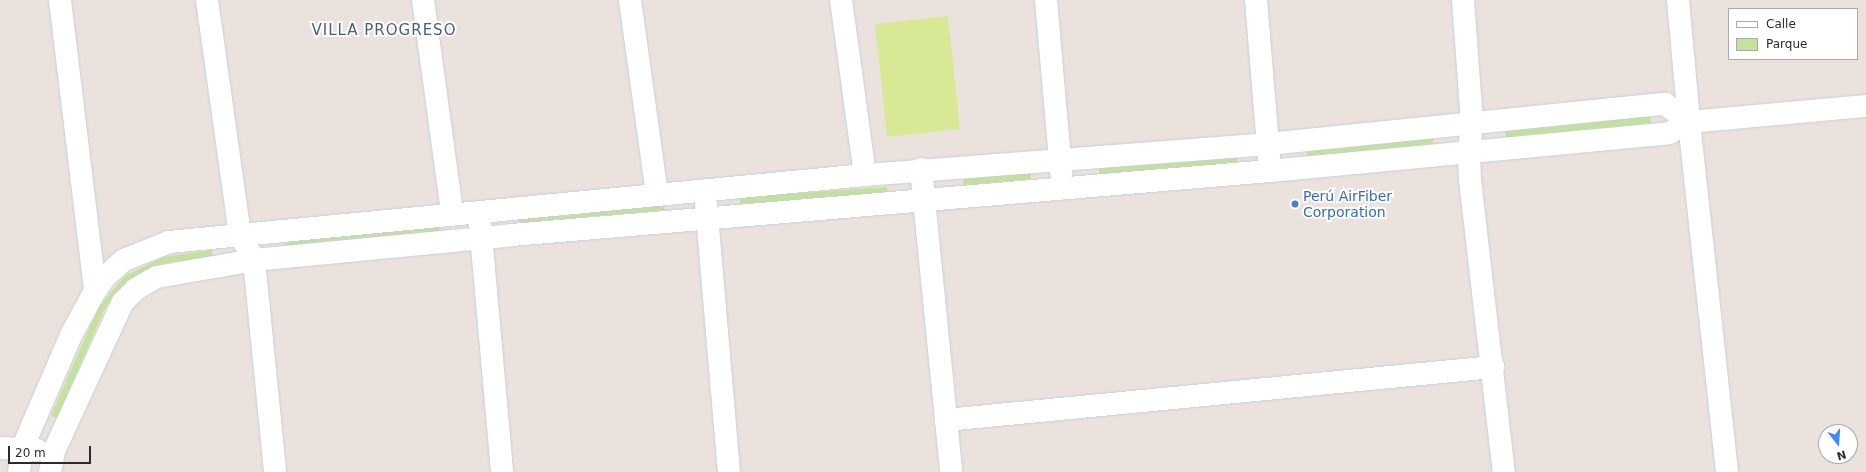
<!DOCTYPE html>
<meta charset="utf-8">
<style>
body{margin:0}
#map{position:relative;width:1866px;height:472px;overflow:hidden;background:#ece2dd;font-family:"DejaVu Sans",sans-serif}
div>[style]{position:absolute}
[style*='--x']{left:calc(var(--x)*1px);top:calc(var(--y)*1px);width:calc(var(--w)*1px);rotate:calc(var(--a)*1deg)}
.green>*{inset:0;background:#c3e29a}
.pitch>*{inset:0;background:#d8e996}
.roads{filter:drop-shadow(0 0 1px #c8cfd8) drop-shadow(0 0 1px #c8cfd8)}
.minor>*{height:22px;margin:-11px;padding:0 11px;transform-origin:11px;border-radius:11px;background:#fff}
.dots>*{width:11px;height:11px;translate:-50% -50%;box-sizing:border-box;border:2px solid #fff;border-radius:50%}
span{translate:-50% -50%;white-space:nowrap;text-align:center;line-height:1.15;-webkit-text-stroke:4px #fff;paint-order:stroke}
.shop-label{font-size:14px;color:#366cbe}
.left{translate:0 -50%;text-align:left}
.neighbourhood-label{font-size:15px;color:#4b5e7b;letter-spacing:1px}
.legend{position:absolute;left:1728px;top:8px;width:130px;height:52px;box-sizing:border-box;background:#fff;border:1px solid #aaa;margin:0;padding:5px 7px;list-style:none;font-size:12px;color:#2b2b2b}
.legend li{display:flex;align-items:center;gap:8px;height:20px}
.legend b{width:20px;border:1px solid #aaa}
.north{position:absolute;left:1818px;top:424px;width:40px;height:40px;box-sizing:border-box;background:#fff;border:1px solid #aaa;border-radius:50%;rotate:163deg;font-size:11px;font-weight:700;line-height:16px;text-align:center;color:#2b2b2b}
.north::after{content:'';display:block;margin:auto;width:14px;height:18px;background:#3f8af7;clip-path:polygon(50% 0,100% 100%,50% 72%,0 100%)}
.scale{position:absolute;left:8px;top:446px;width:83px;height:18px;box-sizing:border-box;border:2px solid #2b2b2b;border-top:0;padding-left:5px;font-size:12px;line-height:14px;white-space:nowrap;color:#2b2b2b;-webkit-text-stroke:3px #fff;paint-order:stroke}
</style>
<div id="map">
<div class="green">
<div style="clip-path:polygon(1650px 116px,1651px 124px,1506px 138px,1505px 130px)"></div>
<div style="clip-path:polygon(1433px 138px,1433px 145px,1307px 156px,1306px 149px)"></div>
<div style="clip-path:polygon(1237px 155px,1238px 163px,1099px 176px,1099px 168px)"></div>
<div style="clip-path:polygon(1031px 172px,1031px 179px,963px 186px,963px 179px)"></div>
<div style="clip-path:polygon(887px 187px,887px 194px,740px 204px,740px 197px)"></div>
<div style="clip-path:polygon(664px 203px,665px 210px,519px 223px,519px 216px)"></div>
<div style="clip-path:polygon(439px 224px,440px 232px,285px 247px,284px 240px)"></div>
<div style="clip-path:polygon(212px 250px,212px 256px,166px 263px,143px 272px,129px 280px,115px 294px,104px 310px,57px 418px,51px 416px,98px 308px,125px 276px,163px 257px)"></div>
</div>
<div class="pitch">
<div style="clip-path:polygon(948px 16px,960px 129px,887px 137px,875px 24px)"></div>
</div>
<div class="roads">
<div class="minor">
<div style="--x:60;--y:0;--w:293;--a:83.1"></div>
<div style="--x:207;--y:0;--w:236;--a:82"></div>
<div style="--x:240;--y:234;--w:30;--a:62"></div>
<div style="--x:254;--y:260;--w:213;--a:84.3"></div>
<div style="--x:423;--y:0;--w:215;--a:82.2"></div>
<div style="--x:630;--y:0;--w:196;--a:82.1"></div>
<div style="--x:841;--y:0;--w:177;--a:82.2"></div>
<div style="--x:1046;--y:0;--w:174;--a:85"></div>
<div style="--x:1256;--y:0;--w:159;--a:85.3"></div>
<div style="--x:1463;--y:0;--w:123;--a:85.8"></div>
<div style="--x:1472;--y:123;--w:30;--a:96"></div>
<div style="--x:1469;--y:153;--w:27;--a:88"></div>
<div style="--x:1470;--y:180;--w:294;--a:83.4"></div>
<div style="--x:1678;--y:0;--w:122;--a:84.8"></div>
<div style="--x:1689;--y:122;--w:352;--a:83.8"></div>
<div style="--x:921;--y:169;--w:304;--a:84.3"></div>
<div style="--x:706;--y:204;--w:269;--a:85.1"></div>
<div style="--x:480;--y:224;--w:249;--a:84.9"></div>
<div style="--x:946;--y:420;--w:550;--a:-5.53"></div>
<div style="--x:0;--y:448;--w:37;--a:3"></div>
<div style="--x:19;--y:472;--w:23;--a:-83"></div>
<div style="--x:22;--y:449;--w:124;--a:-66.7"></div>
<div style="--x:71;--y:335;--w:50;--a:-61.4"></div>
<div style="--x:95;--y:291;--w:17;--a:-54"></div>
<div style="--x:105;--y:277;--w:25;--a:-42"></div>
<div style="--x:124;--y:260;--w:48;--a:-21.8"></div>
<div style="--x:169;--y:242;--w:699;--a:-5.5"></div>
<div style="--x:865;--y:175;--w:404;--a:-4.4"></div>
<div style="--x:1268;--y:144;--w:399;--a:-5.8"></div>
<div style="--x:1665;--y:104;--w:30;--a:37"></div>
<div style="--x:50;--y:472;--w:21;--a:-79"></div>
<div style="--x:54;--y:451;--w:164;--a:-65.2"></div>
<div style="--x:123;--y:302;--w:18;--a:-45"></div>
<div style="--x:136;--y:289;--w:24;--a:-30"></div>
<div style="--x:157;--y:277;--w:98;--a:-9.9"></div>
<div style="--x:254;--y:260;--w:259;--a:-5.5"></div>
<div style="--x:512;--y:235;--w:761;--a:-4.83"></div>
<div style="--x:1270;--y:171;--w:401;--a:-5.4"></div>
<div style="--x:1669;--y:133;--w:23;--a:-29"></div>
<div style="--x:1689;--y:122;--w:178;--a:-5.2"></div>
</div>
</div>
<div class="dots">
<div style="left:1295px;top:204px;background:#3f7fe0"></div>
</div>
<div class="shop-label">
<span class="left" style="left:1303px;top:204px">Perú AirFiber<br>Corporation</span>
</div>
<div class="neighbourhood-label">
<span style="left:384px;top:31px">VILLA PROGRESO</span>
</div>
<ul class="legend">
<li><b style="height:5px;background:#fff"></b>Calle</li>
<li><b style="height:11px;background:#c3e29a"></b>Parque</li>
</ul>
<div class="north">N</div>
<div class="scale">20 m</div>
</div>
